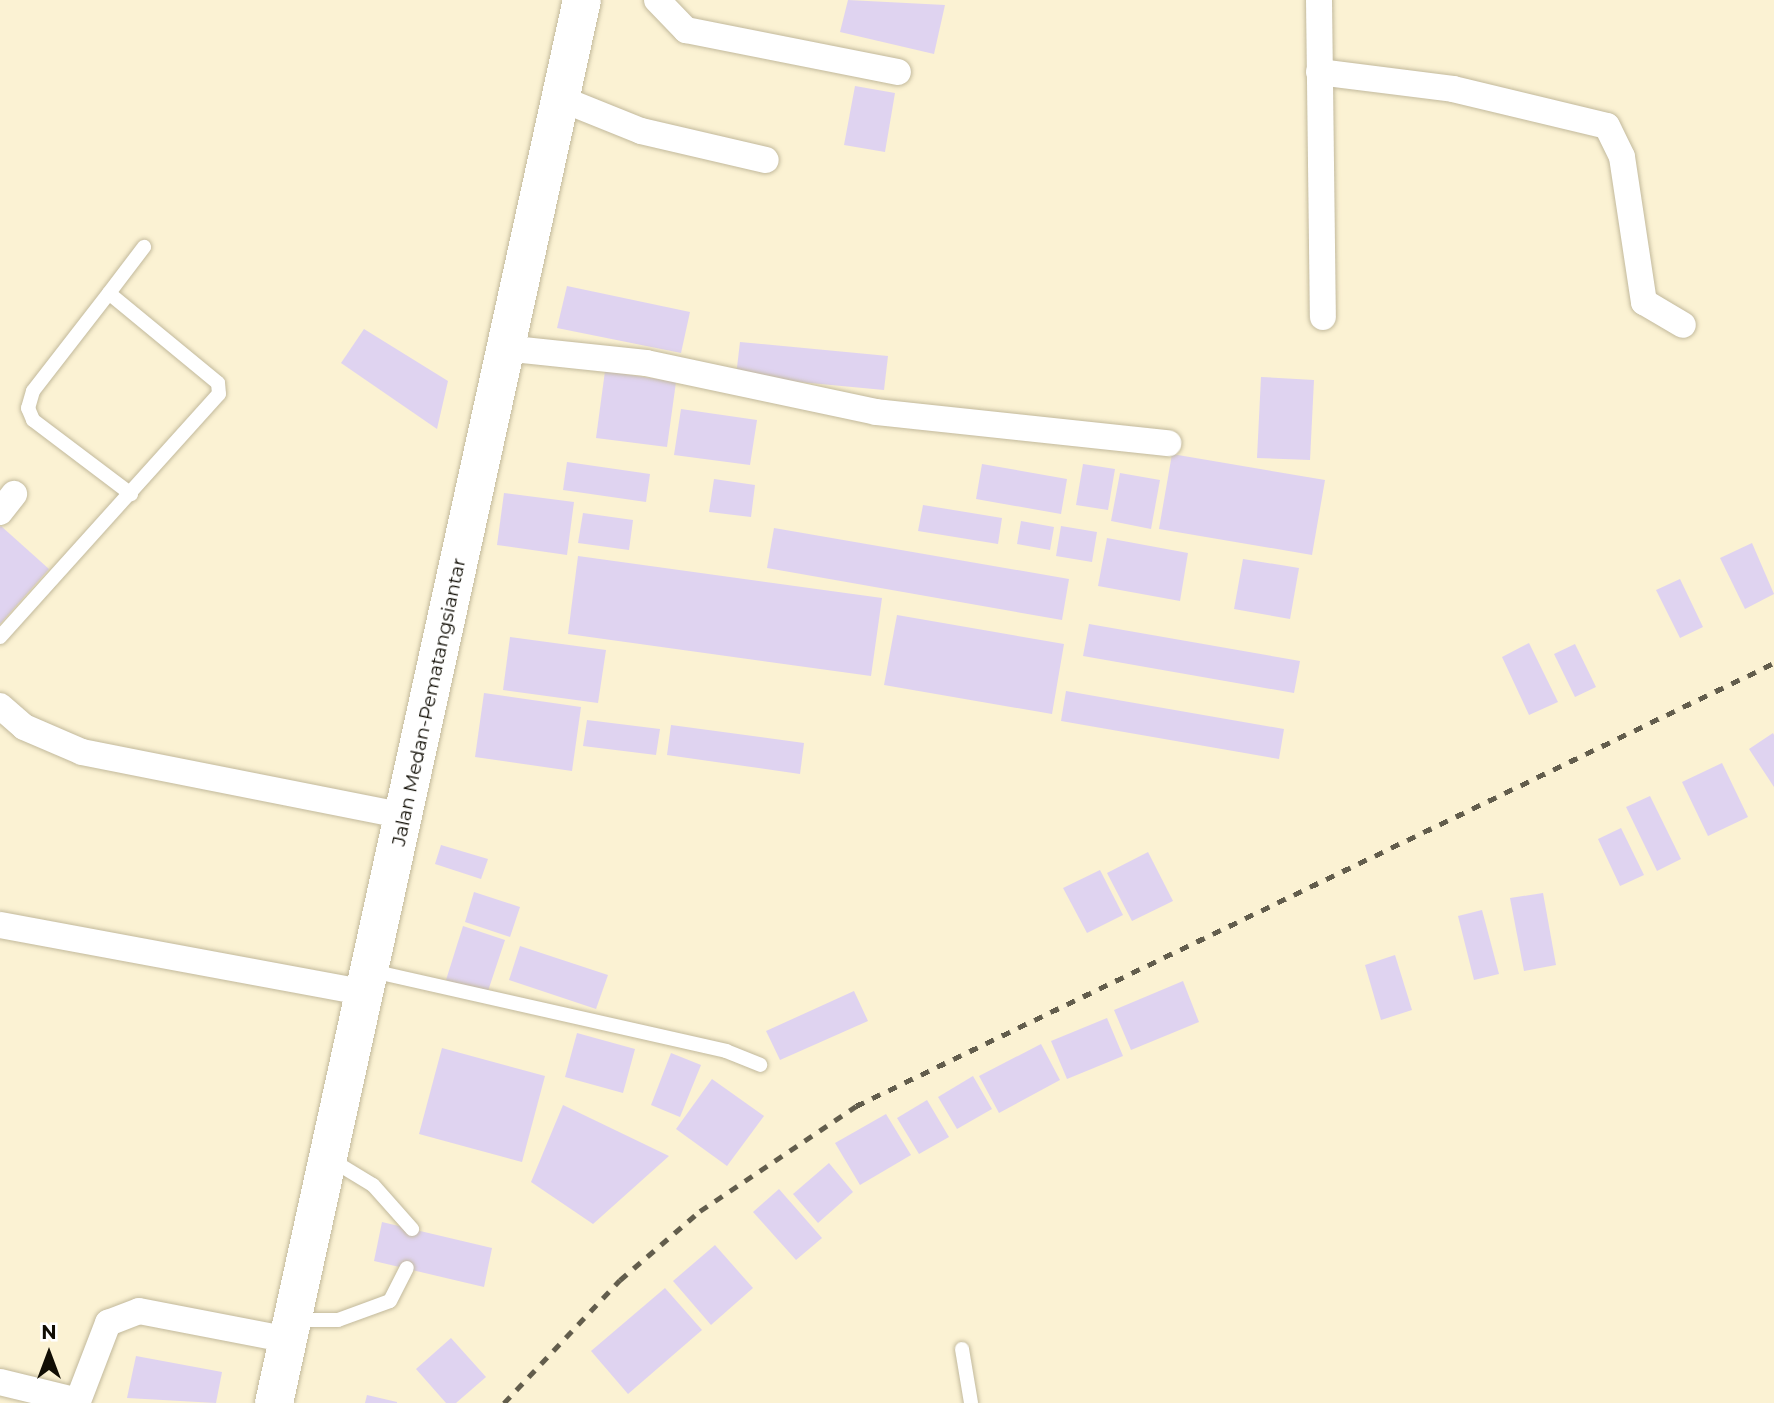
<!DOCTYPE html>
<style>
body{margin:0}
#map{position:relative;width:1774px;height:1403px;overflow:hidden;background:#fbf2d3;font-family:Montserrat,sans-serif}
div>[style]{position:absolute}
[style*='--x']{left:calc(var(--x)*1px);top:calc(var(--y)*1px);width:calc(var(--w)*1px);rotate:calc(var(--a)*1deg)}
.building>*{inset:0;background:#dfd3f0}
.roads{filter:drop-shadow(0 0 2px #c2b99c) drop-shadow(0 0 2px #c2b99c)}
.lane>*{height:14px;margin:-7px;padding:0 7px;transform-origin:7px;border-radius:7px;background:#fff}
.street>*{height:26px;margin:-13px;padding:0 13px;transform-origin:13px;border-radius:13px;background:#fff}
.highway>*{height:38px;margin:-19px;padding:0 19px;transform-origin:19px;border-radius:19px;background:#fff}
.rail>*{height:5px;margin-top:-2.5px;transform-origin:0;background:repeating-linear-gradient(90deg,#625d4c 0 9px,transparent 0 18px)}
span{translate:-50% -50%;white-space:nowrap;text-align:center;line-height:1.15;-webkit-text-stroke:6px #fff;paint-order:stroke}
.street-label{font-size:19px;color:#100d04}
.north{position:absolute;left:14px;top:1319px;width:70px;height:70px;-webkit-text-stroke:5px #fff;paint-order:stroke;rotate:0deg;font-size:19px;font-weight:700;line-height:28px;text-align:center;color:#100d04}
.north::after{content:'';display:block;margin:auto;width:24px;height:32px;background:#100d04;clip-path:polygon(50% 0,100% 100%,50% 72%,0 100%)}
</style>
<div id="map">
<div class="building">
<div style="clip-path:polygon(848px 0,945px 5px,934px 54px,840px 32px)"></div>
<div style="clip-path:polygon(855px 86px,895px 93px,885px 152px,844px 145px)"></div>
<div style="clip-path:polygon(567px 286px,690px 312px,681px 353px,557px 328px)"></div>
<div style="clip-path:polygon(364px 329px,448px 381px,437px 429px,341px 363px)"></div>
<div style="clip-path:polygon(740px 342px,888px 356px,884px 390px,736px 376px)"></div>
<div style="clip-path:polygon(605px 371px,676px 382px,667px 447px,596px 438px)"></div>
<div style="clip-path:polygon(1261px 377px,1314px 380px,1310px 460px,1257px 458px)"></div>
<div style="clip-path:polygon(681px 409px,757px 420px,750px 465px,674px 455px)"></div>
<div style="clip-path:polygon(1172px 454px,1325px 480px,1312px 555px,1159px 529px)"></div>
<div style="clip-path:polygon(567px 462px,650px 474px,646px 502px,563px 490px)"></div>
<div style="clip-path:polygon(982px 464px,1067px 479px,1061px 514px,976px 499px)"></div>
<div style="clip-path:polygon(1083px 464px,1115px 469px,1108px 510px,1076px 505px)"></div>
<div style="clip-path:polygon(1120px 473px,1160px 480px,1151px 529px,1111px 521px)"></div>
<div style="clip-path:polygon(714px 479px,755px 485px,751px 517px,709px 512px)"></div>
<div style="clip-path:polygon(504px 493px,574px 502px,567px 555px,497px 545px)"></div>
<div style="clip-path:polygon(923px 505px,1002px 518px,998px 544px,918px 531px)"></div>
<div style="clip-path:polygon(583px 513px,633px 520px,629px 550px,578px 543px)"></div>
<div style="clip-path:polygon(1021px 521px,1054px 527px,1050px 550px,1017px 544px)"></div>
<div style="clip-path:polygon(1px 526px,49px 569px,0 624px,0 527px)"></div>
<div style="clip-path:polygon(1061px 526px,1097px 532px,1092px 562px,1056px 556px)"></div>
<div style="clip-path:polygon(774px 528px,1069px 579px,1062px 620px,767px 568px)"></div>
<div style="clip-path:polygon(1107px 538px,1188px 553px,1180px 601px,1098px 586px)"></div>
<div style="clip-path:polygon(1752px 543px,1774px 594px,1745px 609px,1720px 558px)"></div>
<div style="clip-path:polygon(578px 556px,882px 598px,871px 676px,568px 634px)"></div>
<div style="clip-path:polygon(1243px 559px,1299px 568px,1290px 619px,1234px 609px)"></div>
<div style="clip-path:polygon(1680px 579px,1703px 627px,1680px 638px,1656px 590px)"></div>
<div style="clip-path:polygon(897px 615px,1064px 644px,1052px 714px,884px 685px)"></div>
<div style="clip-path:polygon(1089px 624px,1300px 661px,1294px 693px,1083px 656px)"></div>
<div style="clip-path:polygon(510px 637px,606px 650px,598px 703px,503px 690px)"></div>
<div style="clip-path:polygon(1529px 643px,1558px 702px,1529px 715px,1502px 657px)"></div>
<div style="clip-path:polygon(1575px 644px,1596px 687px,1575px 697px,1554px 654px)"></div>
<div style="clip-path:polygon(1066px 691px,1284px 729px,1279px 759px,1061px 721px)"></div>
<div style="clip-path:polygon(484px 693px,581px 707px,572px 771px,475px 757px)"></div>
<div style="clip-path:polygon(587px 720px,660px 729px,656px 755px,583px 746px)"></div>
<div style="clip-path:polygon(671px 725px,804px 743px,800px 774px,667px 755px)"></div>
<div style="clip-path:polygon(1773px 733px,1774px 735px,1774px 787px,1749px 749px)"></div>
<div style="clip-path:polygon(1722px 763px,1748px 817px,1708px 836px,1682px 782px)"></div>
<div style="clip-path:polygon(1650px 796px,1681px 859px,1657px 871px,1626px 807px)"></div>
<div style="clip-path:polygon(1621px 828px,1644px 875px,1620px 886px,1598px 839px)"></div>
<div style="clip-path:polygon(441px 845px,488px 859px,481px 879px,435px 864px)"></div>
<div style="clip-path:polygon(1148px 852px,1173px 901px,1132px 921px,1107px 873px)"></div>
<div style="clip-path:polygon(1100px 870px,1123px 915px,1087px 933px,1063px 888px)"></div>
<div style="clip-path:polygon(474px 892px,520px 907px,510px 937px,465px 922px)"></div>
<div style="clip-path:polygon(1543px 893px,1556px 965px,1524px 971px,1510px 898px)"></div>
<div style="clip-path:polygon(1482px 910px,1499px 974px,1474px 980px,1458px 916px)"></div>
<div style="clip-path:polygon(463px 926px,505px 940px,487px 994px,446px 980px)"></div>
<div style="clip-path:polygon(520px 946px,608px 975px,596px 1009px,509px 980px)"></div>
<div style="clip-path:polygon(1395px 955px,1412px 1010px,1381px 1020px,1365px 965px)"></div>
<div style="clip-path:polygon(1183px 981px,1199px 1022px,1131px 1050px,1114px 1010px)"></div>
<div style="clip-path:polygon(854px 991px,868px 1021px,780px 1060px,766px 1031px)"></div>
<div style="clip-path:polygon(1107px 1018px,1123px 1056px,1067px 1079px,1051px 1041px)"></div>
<div style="clip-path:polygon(577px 1033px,635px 1049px,623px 1093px,565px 1077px)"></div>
<div style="clip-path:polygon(1041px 1044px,1060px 1080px,999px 1113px,979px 1076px)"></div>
<div style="clip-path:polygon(442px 1048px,545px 1076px,522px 1162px,419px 1134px)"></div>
<div style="clip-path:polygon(671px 1053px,701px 1065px,680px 1117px,651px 1105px)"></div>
<div style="clip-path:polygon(973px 1076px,992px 1109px,957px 1129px,938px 1097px)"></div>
<div style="clip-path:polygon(712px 1079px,764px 1116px,727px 1166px,676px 1129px)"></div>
<div style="clip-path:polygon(927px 1100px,949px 1137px,919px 1154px,897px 1118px)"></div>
<div style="clip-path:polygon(563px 1105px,669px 1156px,593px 1224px,531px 1182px)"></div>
<div style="clip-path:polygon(886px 1114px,911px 1155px,860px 1185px,835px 1143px)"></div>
<div style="clip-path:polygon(829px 1163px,853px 1192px,818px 1223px,793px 1194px)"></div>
<div style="clip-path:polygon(779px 1189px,822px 1238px,796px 1260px,753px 1212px)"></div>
<div style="clip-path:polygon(382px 1222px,492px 1248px,484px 1287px,374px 1261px)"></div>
<div style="clip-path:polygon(715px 1245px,753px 1288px,711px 1325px,673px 1281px)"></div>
<div style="clip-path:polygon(665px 1288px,702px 1330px,628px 1394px,591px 1351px)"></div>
<div style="clip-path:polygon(451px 1338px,486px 1377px,456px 1403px,446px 1403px,416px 1369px)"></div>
<div style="clip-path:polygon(136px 1356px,222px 1372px,216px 1403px,127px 1398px)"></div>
<div style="clip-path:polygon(367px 1395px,397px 1402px,397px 1403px,365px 1403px)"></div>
</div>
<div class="roads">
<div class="lane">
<div style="--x:109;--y:293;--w:124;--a:127.8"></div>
<div style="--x:33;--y:391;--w:18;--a:106"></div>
<div style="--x:28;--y:408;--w:13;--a:67"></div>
<div style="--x:33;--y:420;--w:123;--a:37.1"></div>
<div style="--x:0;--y:637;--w:327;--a:-48"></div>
<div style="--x:219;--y:394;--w:11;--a:-95"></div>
<div style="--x:218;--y:383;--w:141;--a:-140.5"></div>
<div style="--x:109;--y:293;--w:58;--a:-52.7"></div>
<div style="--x:372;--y:971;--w:363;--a:12.7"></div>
<div style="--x:726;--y:1051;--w:37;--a:22"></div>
<div style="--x:330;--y:1159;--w:50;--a:31.2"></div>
<div style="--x:373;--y:1185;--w:59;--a:48.4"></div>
<div style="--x:295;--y:1320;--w:43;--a:0"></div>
<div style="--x:338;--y:1320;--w:55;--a:-20.1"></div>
<div style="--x:390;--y:1301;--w:37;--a:-63"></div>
<div style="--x:962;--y:1349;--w:55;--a:80.5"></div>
</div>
<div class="street">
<div style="--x:657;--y:0;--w:42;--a:46"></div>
<div style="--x:686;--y:30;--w:216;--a:11.2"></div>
<div style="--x:1319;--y:0;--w:317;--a:89.3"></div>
<div style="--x:1319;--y:72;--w:135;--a:7.2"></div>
<div style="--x:1453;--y:89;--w:158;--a:13.5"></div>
<div style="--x:1607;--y:126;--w:34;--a:64"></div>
<div style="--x:1622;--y:157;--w:147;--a:81.4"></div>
<div style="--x:1644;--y:302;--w:45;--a:30.5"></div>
<div style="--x:564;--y:100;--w:83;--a:21.9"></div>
<div style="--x:641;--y:131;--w:128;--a:13.1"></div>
<div style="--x:504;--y:348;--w:143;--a:6"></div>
<div style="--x:646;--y:363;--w:235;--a:12"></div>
<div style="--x:876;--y:412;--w:294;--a:6.1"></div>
<div style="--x:0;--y:512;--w:23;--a:-52"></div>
<div style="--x:0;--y:706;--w:32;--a:41"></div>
<div style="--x:24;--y:727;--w:63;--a:23.3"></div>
<div style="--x:82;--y:752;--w:329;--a:11.2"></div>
<div style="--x:0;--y:925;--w:374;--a:10.5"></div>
<div style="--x:0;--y:1382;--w:80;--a:13.7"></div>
<div style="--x:78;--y:1401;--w:84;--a:-69"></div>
<div style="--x:108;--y:1323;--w:33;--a:-21"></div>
<div style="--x:139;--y:1311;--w:153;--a:10.9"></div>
</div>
<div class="highway">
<div style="--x:274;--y:1403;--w:1436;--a:-77.62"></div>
</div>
</div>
<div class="rail">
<div style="--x:504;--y:1403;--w:169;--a:-46.7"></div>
<div style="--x:620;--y:1280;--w:106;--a:-40.8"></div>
<div style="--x:700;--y:1211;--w:188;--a:-33.9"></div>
<div style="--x:856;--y:1106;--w:1019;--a:-25.76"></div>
</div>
<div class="street-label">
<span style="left:429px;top:702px;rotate:-78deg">Jalan Medan-Pematangsiantar</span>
</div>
<div class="north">N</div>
</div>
